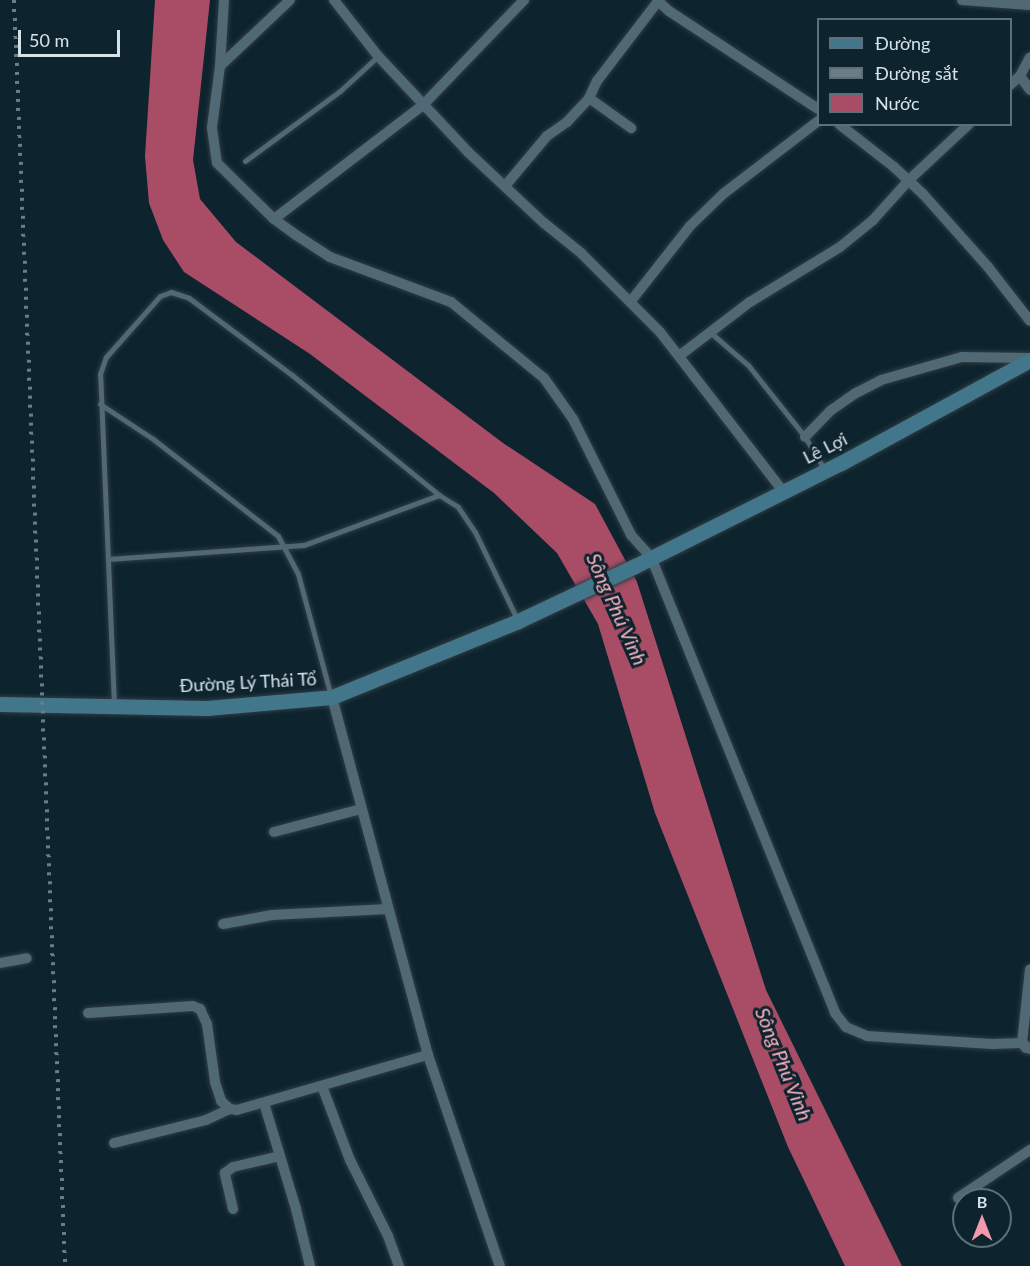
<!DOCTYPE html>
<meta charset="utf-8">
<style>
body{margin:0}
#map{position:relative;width:1030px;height:1266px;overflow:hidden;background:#0d242e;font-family:Lato,sans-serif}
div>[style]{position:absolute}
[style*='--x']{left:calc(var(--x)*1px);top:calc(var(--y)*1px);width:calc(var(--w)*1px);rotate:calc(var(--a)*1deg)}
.water>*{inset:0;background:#a84d65}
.roads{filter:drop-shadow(0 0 2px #2f3c44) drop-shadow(0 0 2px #2f3c44)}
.service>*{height:5px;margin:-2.5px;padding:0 2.5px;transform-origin:2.5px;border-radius:2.5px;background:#506974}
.minor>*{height:10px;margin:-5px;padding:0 5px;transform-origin:5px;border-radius:5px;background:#506974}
.secondary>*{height:15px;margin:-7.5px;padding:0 7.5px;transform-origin:7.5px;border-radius:7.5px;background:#42768a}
.rail>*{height:4px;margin-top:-2px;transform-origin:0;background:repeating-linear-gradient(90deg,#6a7d85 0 3px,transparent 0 9px)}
span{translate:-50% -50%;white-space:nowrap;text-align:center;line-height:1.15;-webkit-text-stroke:6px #0d242e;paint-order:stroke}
.street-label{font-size:18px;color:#d5e3e9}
.water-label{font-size:20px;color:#fdb1c1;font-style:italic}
.legend{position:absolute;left:817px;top:18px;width:195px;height:108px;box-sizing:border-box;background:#0d242e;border:2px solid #5d7079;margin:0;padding:8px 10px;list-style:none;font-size:18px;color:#d5e3e9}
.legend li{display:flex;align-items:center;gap:12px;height:30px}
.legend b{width:30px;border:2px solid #5d7079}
.north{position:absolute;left:952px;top:1188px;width:60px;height:60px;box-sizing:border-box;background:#0d242e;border:2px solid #5d7079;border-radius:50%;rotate:0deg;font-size:16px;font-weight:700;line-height:24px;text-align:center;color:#d5e3e9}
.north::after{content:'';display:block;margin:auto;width:21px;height:27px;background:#f29aad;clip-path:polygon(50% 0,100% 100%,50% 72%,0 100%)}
.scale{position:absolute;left:18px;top:30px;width:102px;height:27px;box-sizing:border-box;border:3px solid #d5e3e9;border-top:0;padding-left:8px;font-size:18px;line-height:21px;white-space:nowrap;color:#d5e3e9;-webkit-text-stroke:4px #0d242e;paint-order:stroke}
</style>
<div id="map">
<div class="water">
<div style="clip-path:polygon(155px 0,210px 0,193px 160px,200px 199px,236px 242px,503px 443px,595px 504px,637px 582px,766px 990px,902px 1266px,845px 1266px,788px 1147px,655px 813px,598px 624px,557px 553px,494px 493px,310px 354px,184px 272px,163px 240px,149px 203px,145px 156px)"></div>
</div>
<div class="roads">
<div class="service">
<div style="--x:245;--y:161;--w:118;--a:-36.4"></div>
<div style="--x:340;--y:91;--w:52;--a:-42.6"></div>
<div style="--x:711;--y:333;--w:49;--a:40.9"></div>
<div style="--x:748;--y:365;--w:92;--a:51.6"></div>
<div style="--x:805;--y:437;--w:39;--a:59"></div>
<div style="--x:100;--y:404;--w:64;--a:33.4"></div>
<div style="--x:153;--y:439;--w:158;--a:37.8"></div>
<div style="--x:278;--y:536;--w:43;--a:62.2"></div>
<div style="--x:298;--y:574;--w:126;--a:74.9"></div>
<div style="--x:108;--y:559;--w:196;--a:-4.1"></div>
<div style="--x:304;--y:545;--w:144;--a:-20.3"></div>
<div style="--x:114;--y:704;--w:330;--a:-92.4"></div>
<div style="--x:100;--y:374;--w:18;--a:-71"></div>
<div style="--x:106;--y:357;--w:81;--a:-48.5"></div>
<div style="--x:160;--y:296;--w:12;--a:-20"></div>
<div style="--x:171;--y:292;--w:19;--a:18"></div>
<div style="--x:189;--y:298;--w:129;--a:36.8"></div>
<div style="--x:292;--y:375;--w:190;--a:39.2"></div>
<div style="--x:439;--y:495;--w:22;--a:32"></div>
<div style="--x:458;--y:507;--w:30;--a:56"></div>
<div style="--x:475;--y:532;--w:97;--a:64.2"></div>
</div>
<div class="minor">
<div style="--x:224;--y:0;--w:66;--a:93.5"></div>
<div style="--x:220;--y:66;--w:63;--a:97.4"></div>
<div style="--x:212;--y:128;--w:35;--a:82"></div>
<div style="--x:217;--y:163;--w:80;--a:44.5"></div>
<div style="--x:274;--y:219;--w:27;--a:36"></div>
<div style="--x:296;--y:235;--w:40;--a:32.9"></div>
<div style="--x:330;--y:257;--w:129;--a:20.4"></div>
<div style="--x:451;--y:302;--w:120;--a:39.3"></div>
<div style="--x:544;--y:378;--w:50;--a:54.7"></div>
<div style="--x:573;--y:419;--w:130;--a:63.4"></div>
<div style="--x:631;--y:535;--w:30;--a:48"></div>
<div style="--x:651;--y:557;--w:492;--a:68"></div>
<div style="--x:835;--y:1013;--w:18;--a:52"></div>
<div style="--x:846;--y:1027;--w:23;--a:23"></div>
<div style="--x:867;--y:1036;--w:125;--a:3.7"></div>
<div style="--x:992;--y:1044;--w:30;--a:-2"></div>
<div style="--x:1022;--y:1043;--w:10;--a:37"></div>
<div style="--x:334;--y:0;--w:71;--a:51.8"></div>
<div style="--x:378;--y:56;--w:132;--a:46.8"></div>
<div style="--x:468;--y:152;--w:104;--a:43.1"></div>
<div style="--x:544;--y:223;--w:48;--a:39"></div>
<div style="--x:581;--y:253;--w:112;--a:45"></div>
<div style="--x:660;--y:332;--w:201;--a:52.3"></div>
<div style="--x:657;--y:0;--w:16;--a:43"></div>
<div style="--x:669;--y:11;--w:178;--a:33.3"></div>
<div style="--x:962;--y:0;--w:68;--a:4.2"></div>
<div style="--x:220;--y:66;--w:96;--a:-43.3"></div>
<div style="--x:1020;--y:76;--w:17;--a:54"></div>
<div style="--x:1010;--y:85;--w:13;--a:-42"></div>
<div style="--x:1020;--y:76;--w:21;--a:-62"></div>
<div style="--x:589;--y:98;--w:52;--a:35.5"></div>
<div style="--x:839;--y:124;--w:70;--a:38"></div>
<div style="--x:894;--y:167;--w:40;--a:43"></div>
<div style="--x:923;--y:194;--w:98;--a:48.3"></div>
<div style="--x:988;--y:267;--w:68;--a:52.1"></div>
<div style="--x:505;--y:186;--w:65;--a:-50"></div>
<div style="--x:547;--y:136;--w:24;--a:-35"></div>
<div style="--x:567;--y:122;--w:33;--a:-47"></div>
<div style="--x:589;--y:98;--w:19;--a:-65"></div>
<div style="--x:597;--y:81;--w:102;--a:-52.6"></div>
<div style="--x:274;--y:219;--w:188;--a:-37.4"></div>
<div style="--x:423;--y:105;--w:146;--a:-46.1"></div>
<div style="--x:631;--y:301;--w:95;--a:-51.8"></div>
<div style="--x:690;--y:226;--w:46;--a:-44.1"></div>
<div style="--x:723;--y:194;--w:120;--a:-37.5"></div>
<div style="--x:679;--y:356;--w:89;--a:-37.3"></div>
<div style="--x:750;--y:302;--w:105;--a:-31.4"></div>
<div style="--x:840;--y:247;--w:43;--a:-39.3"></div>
<div style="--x:873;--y:220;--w:54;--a:-48"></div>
<div style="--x:909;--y:180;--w:82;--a:-43"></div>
<div style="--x:805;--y:437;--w:36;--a:-46"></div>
<div style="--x:830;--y:411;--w:32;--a:-35"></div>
<div style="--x:856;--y:393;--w:28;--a:-27"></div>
<div style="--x:881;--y:380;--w:84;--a:-15.9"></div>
<div style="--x:962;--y:357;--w:68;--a:0.8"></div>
<div style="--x:332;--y:697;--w:371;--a:75"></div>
<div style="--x:428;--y:1055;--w:223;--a:71.2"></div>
<div style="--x:274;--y:832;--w:90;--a:-14.8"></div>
<div style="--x:223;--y:924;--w:50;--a:-10.4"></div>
<div style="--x:272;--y:915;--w:116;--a:-3"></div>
<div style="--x:0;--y:963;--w:27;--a:-10"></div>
<div style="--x:88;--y:1013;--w:105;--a:-3.8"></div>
<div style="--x:193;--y:1006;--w:8;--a:23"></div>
<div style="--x:200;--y:1009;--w:17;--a:65"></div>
<div style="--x:207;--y:1024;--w:59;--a:82.1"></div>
<div style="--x:215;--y:1082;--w:20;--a:72"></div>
<div style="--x:221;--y:1101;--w:12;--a:42"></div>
<div style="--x:230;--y:1109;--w:7;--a:8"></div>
<div style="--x:237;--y:1110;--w:199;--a:-16.1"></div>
<div style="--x:1026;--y:1048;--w:6;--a:-129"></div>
<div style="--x:1022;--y:1043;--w:74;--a:-83.8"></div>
<div style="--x:322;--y:1086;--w:79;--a:69.3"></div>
<div style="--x:350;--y:1160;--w:85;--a:63.4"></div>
<div style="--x:388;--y:1236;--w:32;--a:70"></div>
<div style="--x:264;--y:1103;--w:111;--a:73.2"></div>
<div style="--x:296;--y:1209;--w:59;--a:76.2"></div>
<div style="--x:114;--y:1143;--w:95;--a:-14"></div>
<div style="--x:206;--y:1120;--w:26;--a:-25"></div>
<div style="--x:958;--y:1198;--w:87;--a:-33.7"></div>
<div style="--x:233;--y:1209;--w:37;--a:-103"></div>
<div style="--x:225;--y:1173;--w:10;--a:-37"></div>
<div style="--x:233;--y:1167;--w:48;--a:-13.2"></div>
</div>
<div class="secondary">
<div style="--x:0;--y:704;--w:207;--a:1.1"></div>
<div style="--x:207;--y:708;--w:125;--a:-5"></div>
<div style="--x:332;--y:697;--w:201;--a:-22.2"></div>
<div style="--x:518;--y:621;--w:129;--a:-25.2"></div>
<div style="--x:635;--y:566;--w:230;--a:-26.6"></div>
<div style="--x:841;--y:463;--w:215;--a:-28.6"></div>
</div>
</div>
<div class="rail">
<div style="--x:14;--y:0;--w:1267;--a:87.69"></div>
</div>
<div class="street-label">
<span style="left:825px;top:448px;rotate:-27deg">Lê Lợi</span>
<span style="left:248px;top:682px;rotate:-3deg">Đường Lý Thái Tổ</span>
</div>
<div class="water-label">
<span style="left:617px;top:609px;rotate:66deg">Sông Phú Vinh</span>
<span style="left:784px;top:1064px;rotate:68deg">Sông Phú Vinh</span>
</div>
<ul class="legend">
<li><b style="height:8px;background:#42768a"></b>Đường</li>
<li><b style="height:8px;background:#6a7d85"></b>Đường sắt</li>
<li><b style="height:16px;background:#a84d65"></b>Nước</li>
</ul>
<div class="north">B</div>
<div class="scale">50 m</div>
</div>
